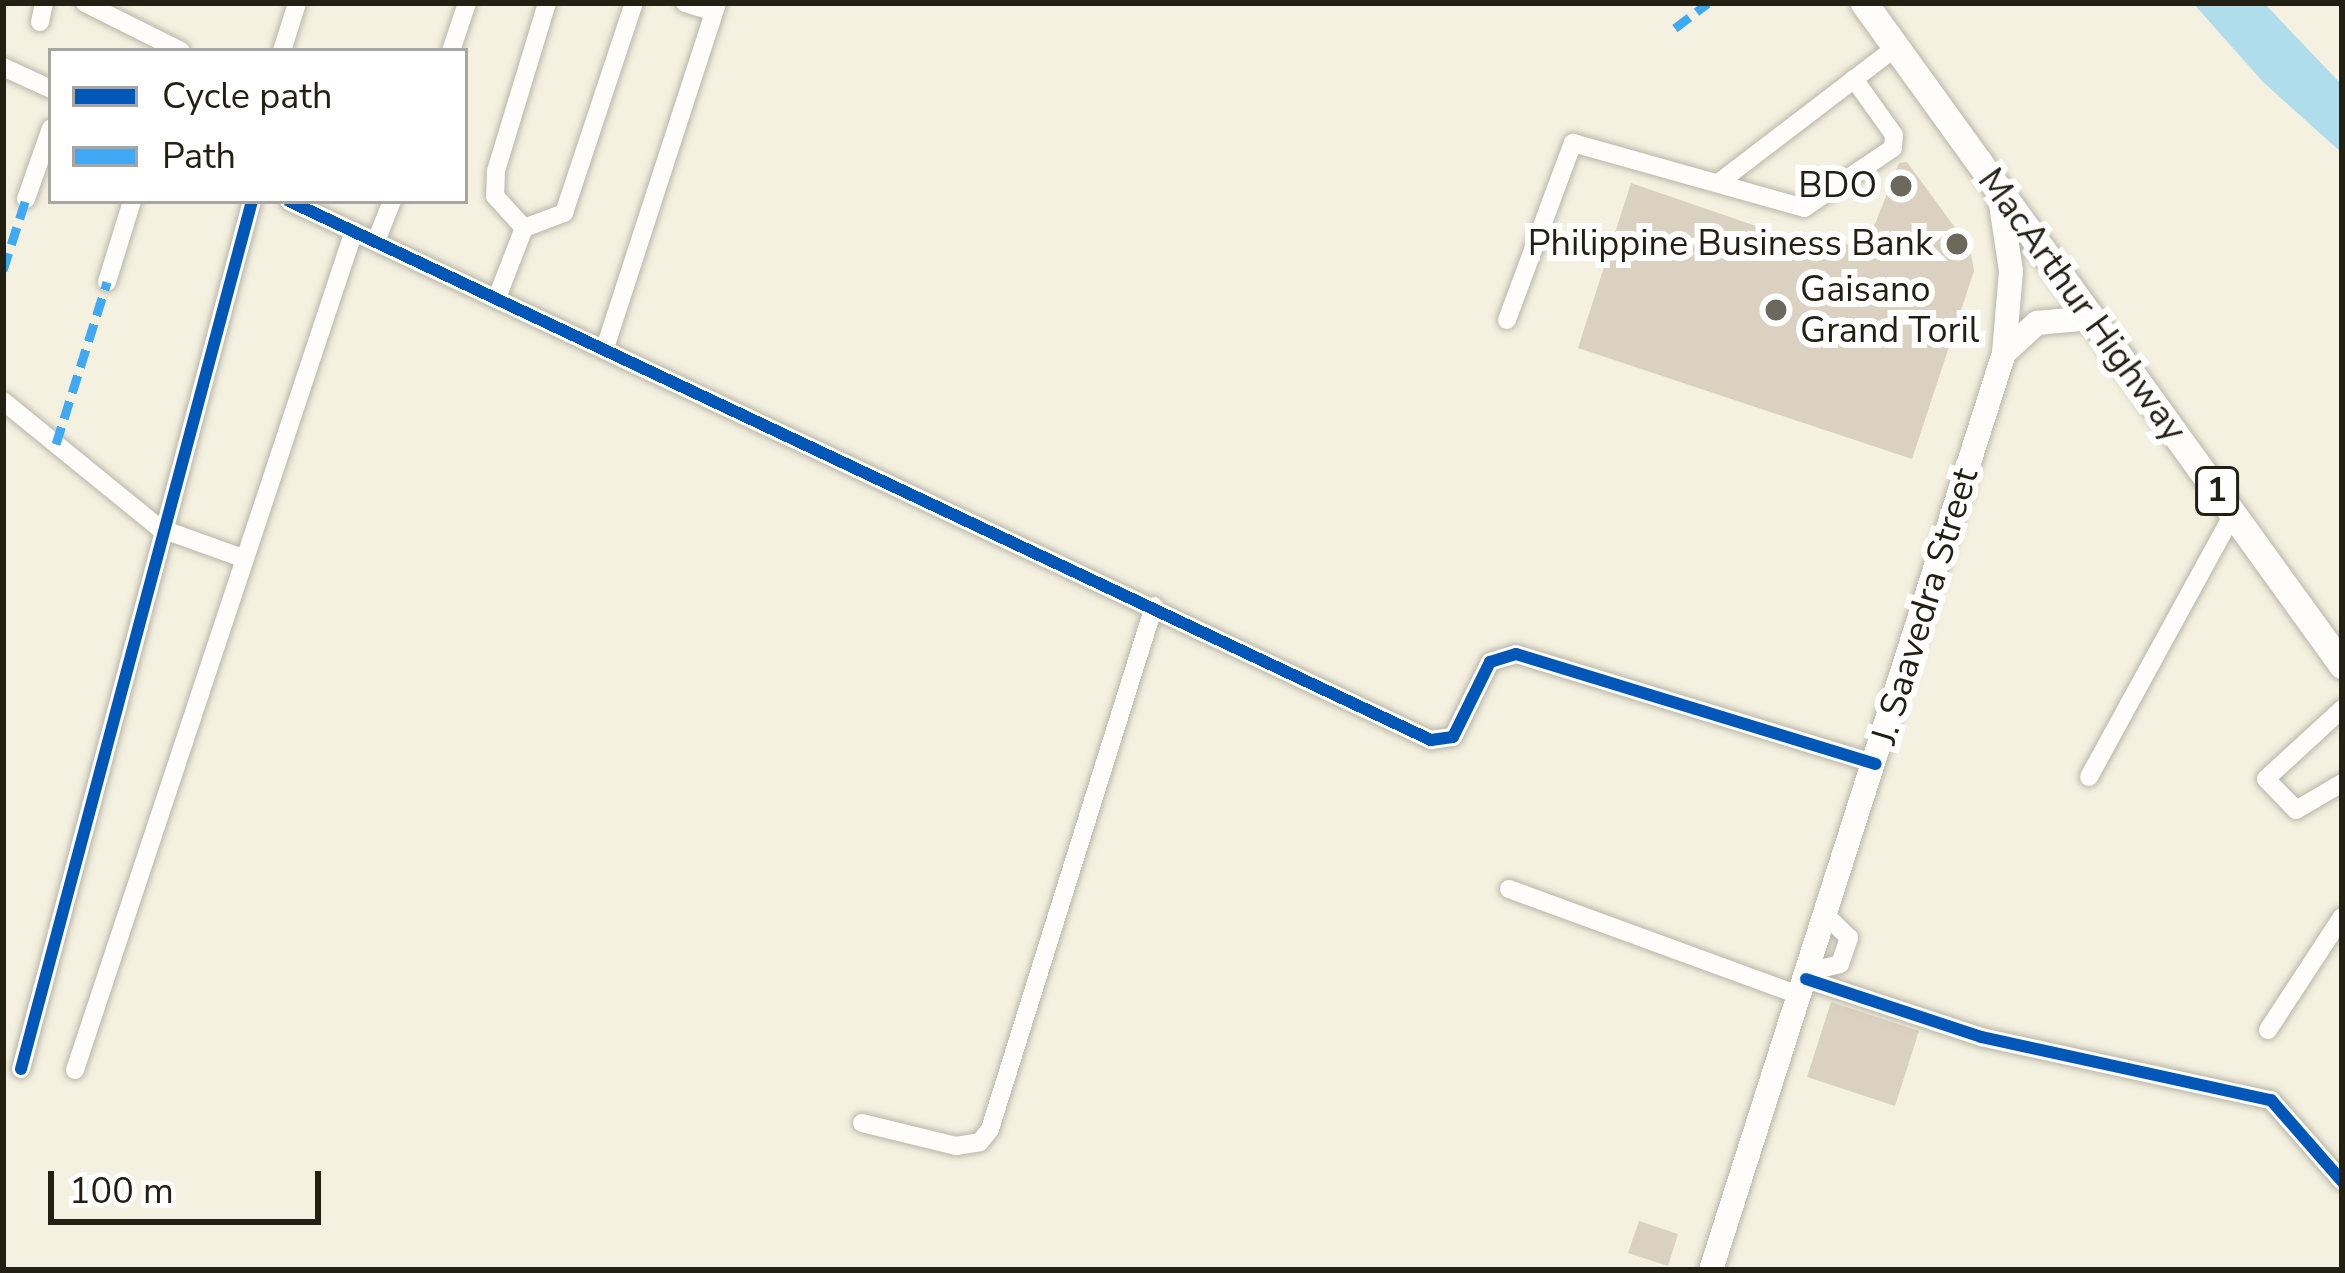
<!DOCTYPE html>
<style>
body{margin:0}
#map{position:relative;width:2345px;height:1273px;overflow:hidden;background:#f5f1e0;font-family:"Nunito Sans",sans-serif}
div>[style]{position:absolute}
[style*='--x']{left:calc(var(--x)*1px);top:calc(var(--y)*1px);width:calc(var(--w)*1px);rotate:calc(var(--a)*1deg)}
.water>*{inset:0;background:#b0ddec}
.building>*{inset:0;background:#dbd1c1}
.roads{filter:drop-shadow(0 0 3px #b8b5a8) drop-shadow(0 0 3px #b8b5a8)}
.minor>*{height:18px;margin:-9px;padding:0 9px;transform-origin:9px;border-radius:9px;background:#fefdfa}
.major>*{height:24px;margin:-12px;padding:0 12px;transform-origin:12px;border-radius:12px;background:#fefdfa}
.highway>*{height:27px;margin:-13.5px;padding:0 13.5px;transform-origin:13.5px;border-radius:13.5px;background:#fefdfa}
.quiet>*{height:9px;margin-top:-4.5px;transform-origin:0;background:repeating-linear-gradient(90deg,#3fa9f5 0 18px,transparent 0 27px)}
.cycleway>*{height:12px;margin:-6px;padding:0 6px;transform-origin:6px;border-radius:6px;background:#0057b8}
.dots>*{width:33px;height:33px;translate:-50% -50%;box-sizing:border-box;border:6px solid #fff;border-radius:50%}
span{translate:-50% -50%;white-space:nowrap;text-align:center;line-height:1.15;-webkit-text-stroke:12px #fff;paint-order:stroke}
.shield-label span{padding:3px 9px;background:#fff;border:3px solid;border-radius:9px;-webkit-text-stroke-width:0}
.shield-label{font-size:33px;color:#221f13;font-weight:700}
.poi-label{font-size:36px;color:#221f13}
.right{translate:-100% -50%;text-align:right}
.left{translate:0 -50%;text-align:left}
.street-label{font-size:36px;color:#221f13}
.frame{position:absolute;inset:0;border:6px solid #221f13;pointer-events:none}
.legend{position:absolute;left:48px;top:48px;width:420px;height:156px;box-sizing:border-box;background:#fff;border:3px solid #a7a5a1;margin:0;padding:15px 21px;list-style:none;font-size:36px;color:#221f13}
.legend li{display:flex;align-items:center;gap:24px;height:60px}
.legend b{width:60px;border:3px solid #a7a5a1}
.scale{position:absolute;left:48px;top:1171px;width:273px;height:54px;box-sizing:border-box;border:6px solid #221f13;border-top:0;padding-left:15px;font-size:36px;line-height:42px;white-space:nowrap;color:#221f13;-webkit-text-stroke:9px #fff;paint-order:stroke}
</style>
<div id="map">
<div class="water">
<div style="clip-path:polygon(2193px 3px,2264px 3px,2342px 85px,2342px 153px,2263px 82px)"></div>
</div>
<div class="building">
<div style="clip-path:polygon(1907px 162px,1970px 248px,1974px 271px,1912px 459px,1578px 348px,1631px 183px,1835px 253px,1875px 224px,1899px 163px)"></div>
<div style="clip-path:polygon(1831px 1002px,1919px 1031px,1895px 1106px,1807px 1077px)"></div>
<div style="clip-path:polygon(1639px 1221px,1678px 1234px,1668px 1266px,1628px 1253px)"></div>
</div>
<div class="roads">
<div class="minor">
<div style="--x:85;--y:3;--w:107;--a:26.6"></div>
<div style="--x:547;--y:3;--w:176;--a:106.9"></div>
<div style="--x:496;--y:171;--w:25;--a:92"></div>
<div style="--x:495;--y:196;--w:43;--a:47.8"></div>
<div style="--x:524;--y:228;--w:43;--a:-20.6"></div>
<div style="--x:564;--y:213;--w:221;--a:-71.6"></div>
<div style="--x:685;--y:3;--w:30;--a:17"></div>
<div style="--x:40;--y:22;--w:19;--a:-78"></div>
<div style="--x:282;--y:51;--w:50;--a:-72.6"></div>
<div style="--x:451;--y:51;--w:51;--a:-71.6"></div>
<div style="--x:3;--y:67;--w:53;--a:24.6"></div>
<div style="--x:1721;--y:181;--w:220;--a:-37.4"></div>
<div style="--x:26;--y:199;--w:75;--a:-70.6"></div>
<div style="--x:289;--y:201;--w:1263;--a:25.27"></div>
<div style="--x:1431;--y:740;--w:22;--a:-8"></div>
<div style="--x:1453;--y:737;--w:84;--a:-63.7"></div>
<div style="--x:1490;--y:662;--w:27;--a:-17"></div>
<div style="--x:1516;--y:654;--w:376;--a:17"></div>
<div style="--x:376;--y:241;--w:43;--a:-68.2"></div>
<div style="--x:107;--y:282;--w:85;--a:-72.8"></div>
<div style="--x:498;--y:295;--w:72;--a:-68.8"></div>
<div style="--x:1507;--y:320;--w:189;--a:-69.6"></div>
<div style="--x:1573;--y:143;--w:240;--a:15.7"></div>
<div style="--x:1804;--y:208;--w:107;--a:-34"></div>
<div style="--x:1893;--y:148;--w:13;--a:-86"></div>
<div style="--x:1894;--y:135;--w:69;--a:-125.5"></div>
<div style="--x:606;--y:345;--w:360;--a:-72"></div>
<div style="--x:3;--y:401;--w:201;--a:39.1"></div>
<div style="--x:159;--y:528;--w:91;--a:19.8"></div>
<div style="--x:2342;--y:709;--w:103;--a:137.4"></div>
<div style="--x:2266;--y:779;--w:43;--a:45.9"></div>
<div style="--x:2296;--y:810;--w:53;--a:-30.4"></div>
<div style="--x:2089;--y:777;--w:300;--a:-61.3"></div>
<div style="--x:1509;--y:889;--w:311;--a:20.1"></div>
<div style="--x:1808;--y:972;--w:33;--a:-14"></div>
<div style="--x:1840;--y:964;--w:28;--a:-71"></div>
<div style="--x:1849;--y:938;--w:31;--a:-135"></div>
<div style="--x:1806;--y:979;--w:184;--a:18.3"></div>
<div style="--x:1981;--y:1037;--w:297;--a:12.3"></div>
<div style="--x:2271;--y:1100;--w:108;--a:48.8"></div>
<div style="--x:2268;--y:1030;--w:135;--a:-56.8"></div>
<div style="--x:21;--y:1069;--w:898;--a:-75.1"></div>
<div style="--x:75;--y:1070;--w:884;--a:-71.61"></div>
<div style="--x:862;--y:1123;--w:97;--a:13.7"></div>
<div style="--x:956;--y:1146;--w:24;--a:-9"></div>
<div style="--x:980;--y:1142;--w:16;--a:-52"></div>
<div style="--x:990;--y:1129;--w:548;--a:-72.59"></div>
</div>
<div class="major">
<div style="--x:2004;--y:353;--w:45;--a:-42.3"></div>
<div style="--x:2037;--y:323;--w:54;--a:-5.3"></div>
<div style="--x:1711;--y:1270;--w:963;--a:-72.28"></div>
<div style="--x:2004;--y:353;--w:82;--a:-85.1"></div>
<div style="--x:2011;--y:271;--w:80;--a:-98.6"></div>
</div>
<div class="highway">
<div style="--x:1864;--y:3;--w:817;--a:54.17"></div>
</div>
</div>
<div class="quiet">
<div style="--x:1675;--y:28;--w:41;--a:-37.1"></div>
<div style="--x:3;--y:270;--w:75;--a:-72.1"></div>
<div style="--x:56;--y:444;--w:170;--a:-72.5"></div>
</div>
<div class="cycleway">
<div style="--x:289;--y:201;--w:1263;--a:25.27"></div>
<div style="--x:1431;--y:740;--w:22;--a:-8"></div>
<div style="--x:1453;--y:737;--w:84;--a:-63.7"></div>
<div style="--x:1490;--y:662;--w:27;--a:-17"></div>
<div style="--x:1516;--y:654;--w:376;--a:17"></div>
<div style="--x:1806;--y:979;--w:184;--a:18.3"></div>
<div style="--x:1981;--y:1037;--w:297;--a:12.3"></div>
<div style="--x:2271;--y:1100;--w:108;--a:48.8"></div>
<div style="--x:21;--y:1069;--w:898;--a:-75.1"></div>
</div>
<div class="dots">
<div style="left:1901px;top:186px;background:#6c685b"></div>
<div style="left:1957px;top:244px;background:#6c685b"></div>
<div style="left:1776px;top:310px;background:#6c685b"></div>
</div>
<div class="shield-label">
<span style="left:2217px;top:491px">1</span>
</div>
<div class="poi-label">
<span class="right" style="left:1877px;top:186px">BDO</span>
<span class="right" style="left:1933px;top:244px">Philippine Business Bank</span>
<span class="left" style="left:1800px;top:310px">Gaisano<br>Grand Toril</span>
</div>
<div class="street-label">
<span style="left:2082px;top:305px;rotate:54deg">MacArthur Highway</span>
<span style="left:1925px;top:606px;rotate:-73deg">J. Saavedra Street</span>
</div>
<div class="frame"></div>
<ul class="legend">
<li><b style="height:15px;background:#0057b8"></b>Cycle path</li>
<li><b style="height:15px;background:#3fa9f5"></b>Path</li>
</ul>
<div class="scale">100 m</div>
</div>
